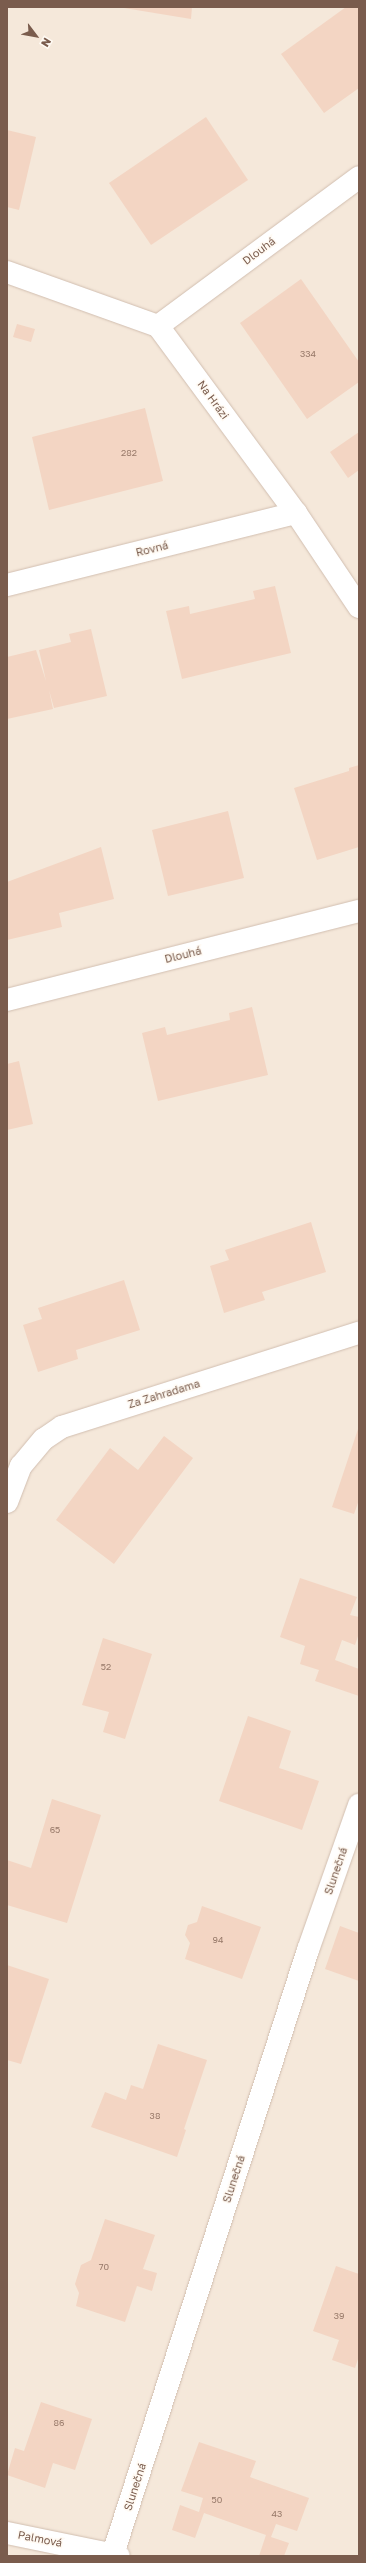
<!DOCTYPE html>
<meta charset="utf-8">
<style>
body{margin:0}
#map{position:relative;width:366px;height:2563px;overflow:hidden;background:#fdf6ec;font-family:"Golos Text",sans-serif}
div>[style]{position:absolute}
[style*='--x']{left:calc(var(--x)*1px);top:calc(var(--y)*1px);width:calc(var(--w)*1px);rotate:calc(var(--a)*1deg)}
.residential>*{inset:0;background:#f5e8da}
.building>*{inset:0;background:#f3d5c3}
.roads{filter:drop-shadow(0 0 1px #d1beb0) drop-shadow(0 0 1px #d1beb0)}
.minor>*{height:22px;margin:-11px;padding:0 11px;transform-origin:11px;border-radius:11px;background:#fff}
span{translate:-50% -50%;white-space:nowrap;text-align:center;line-height:1.15;-webkit-text-stroke:3px #fffaf3;paint-order:stroke}
.number-label{font-size:9px;color:#987a6a}
.number-label span{-webkit-text-stroke-width:0}
.street-label{font-size:11px;color:#7a5c4d}
.frame{position:absolute;inset:0;border:8px solid #7a5c4d;pointer-events:none}
.north{position:absolute;left:16px;top:16px;width:40px;height:40px;-webkit-text-stroke:3px #fffaf3;paint-order:stroke;rotate:122deg;font-size:11px;font-weight:700;line-height:16px;text-align:center;color:#7a5c4d}
.north::after{content:'';display:block;margin:auto;width:14px;height:18px;background:#7a5c4d;clip-path:polygon(50% 0,100% 100%,50% 72%,0 100%)}
</style>
<div id="map">
<div class="residential">
<div style="clip-path:polygon(7px 7px,359px 7px,359px 2556px,7px 2556px)"></div>
</div>
<div class="building">
<div style="clip-path:polygon(118px 7px,192px 7px,191px 19px)"></div>
<div style="clip-path:polygon(346px 7px,359px 7px,359px 88px,324px 113px,281px 54px)"></div>
<div style="clip-path:polygon(206px 117px,248px 180px,151px 245px,109px 183px)"></div>
<div style="clip-path:polygon(7px 130px,36px 137px,19px 210px,7px 207px)"></div>
<div style="clip-path:polygon(301px 279px,359px 362px,359px 382px,307px 419px,240px 323px)"></div>
<div style="clip-path:polygon(17px 324px,35px 329px,31px 342px,13px 337px)"></div>
<div style="clip-path:polygon(145px 408px,163px 481px,49px 510px,32px 437px)"></div>
<div style="clip-path:polygon(359px 432px,359px 470px,348px 478px,330px 452px)"></div>
<div style="clip-path:polygon(275px 586px,291px 653px,182px 679px,166px 611px,189px 606px,190px 614px,255px 599px,253px 591px)"></div>
<div style="clip-path:polygon(91px 629px,107px 696px,54px 708px,49px 690px,53px 709px,7px 719px,7px 657px,36px 650px,46px 681px,39px 650px,71px 642px,69px 634px)"></div>
<div style="clip-path:polygon(359px 765px,359px 847px,317px 860px,294px 788px,349px 771px,349px 768px)"></div>
<div style="clip-path:polygon(228px 811px,244px 878px,168px 896px,152px 830px)"></div>
<div style="clip-path:polygon(101px 847px,114px 899px,59px 913px,62px 927px,7px 940px,7px 882px)"></div>
<div style="clip-path:polygon(252px 1007px,268px 1075px,158px 1101px,142px 1033px,165px 1027px,167px 1035px,230px 1020px,229px 1013px)"></div>
<div style="clip-path:polygon(19px 1061px,33px 1124px,7px 1130px,7px 1064px)"></div>
<div style="clip-path:polygon(311px 1222px,326px 1272px,262px 1292px,265px 1300px,224px 1313px,210px 1266px,229px 1260px,225px 1250px)"></div>
<div style="clip-path:polygon(124px 1280px,140px 1330px,76px 1350px,78px 1359px,38px 1372px,23px 1325px,42px 1319px,38px 1308px)"></div>
<div style="clip-path:polygon(359px 1426px,359px 1500px,354px 1514px,332px 1507px)"></div>
<div style="clip-path:polygon(164px 1436px,193px 1458px,114px 1564px,56px 1520px,110px 1448px,138px 1470px)"></div>
<div style="clip-path:polygon(300px 1578px,357px 1597px,350px 1615px,359px 1617px,359px 1633px,355px 1645px,342px 1640px,335px 1660px,359px 1669px,359px 1696px,315px 1681px,319px 1670px,300px 1664px,305px 1646px,280px 1637px)"></div>
<div style="clip-path:polygon(103px 1638px,152px 1654px,125px 1739px,103px 1732px,109px 1712px,82px 1705px)"></div>
<div style="clip-path:polygon(248px 1716px,291px 1731px,279px 1768px,319px 1781px,302px 1830px,219px 1801px)"></div>
<div style="clip-path:polygon(52px 1799px,101px 1815px,67px 1923px,7px 1905px,7px 1860px,31px 1868px)"></div>
<div style="clip-path:polygon(202px 1906px,261px 1927px,242px 1979px,185px 1959px,190px 1943px,185px 1935px,188px 1925px,197px 1922px)"></div>
<div style="clip-path:polygon(340px 1926px,359px 1933px,359px 1981px,325px 1969px)"></div>
<div style="clip-path:polygon(7px 1965px,49px 1979px,21px 2064px,7px 2060px)"></div>
<div style="clip-path:polygon(158px 2044px,207px 2060px,184px 2129px,186px 2130px,177px 2157px,91px 2127px,105px 2092px,126px 2100px,131px 2085px,143px 2089px)"></div>
<div style="clip-path:polygon(105px 2219px,155px 2235px,143px 2269px,157px 2273px,152px 2291px,137px 2286px,125px 2322px,76px 2306px,79px 2293px,75px 2284px,81px 2265px,91px 2260px)"></div>
<div style="clip-path:polygon(336px 2266px,359px 2274px,359px 2356px,355px 2368px,332px 2360px,339px 2340px,313px 2331px)"></div>
<div style="clip-path:polygon(41px 2402px,92px 2419px,75px 2470px,53px 2463px,45px 2488px,7px 2475px,15px 2448px,24px 2451px)"></div>
<div style="clip-path:polygon(199px 2442px,256px 2461px,250px 2477px,309px 2498px,297px 2531px,276px 2524px,271px 2537px,289px 2543px,284px 2556px,259px 2556px,266px 2535px,204px 2513px,195px 2538px,172px 2530px,180px 2505px,199px 2512px,203px 2498px,181px 2491px)"></div>
</div>
<div class="roads">
<div class="minor">
<div style="--x:7;--y:272;--w:160;--a:19.7"></div>
<div style="--x:158;--y:326;--w:232;--a:53.6"></div>
<div style="--x:296;--y:513;--w:113;--a:56.2"></div>
<div style="--x:158;--y:326;--w:250;--a:-36.5"></div>
<div style="--x:7;--y:585;--w:298;--a:-14"></div>
<div style="--x:7;--y:1000;--w:363;--a:-14.2"></div>
<div style="--x:7;--y:1502;--w:39;--a:-69"></div>
<div style="--x:21;--y:1466;--w:35;--a:-50"></div>
<div style="--x:44;--y:1439;--w:22;--a:-34"></div>
<div style="--x:62;--y:1427;--w:312;--a:-17.6"></div>
<div style="--x:7;--y:2533;--w:114;--a:11.6"></div>
<div style="--x:113;--y:2554;--w:635;--a:-72.11"></div>
<div style="--x:308;--y:1950;--w:154;--a:-70.6"></div>
</div>
</div>
<div class="number-label">
<span style="left:308px;top:354px">334</span>
<span style="left:129px;top:453px">282</span>
<span style="left:106px;top:1667px">52</span>
<span style="left:55px;top:1830px">65</span>
<span style="left:218px;top:1940px">94</span>
<span style="left:155px;top:2116px">38</span>
<span style="left:104px;top:2267px">70</span>
<span style="left:339px;top:2316px">39</span>
<span style="left:59px;top:2423px">86</span>
<span style="left:217px;top:2500px">50</span>
<span style="left:277px;top:2514px">43</span>
</div>
<div class="street-label">
<span style="left:259px;top:251px;rotate:-37deg">Dlouhá</span>
<span style="left:213px;top:400px;rotate:54deg">Na Hrázi</span>
<span style="left:152px;top:549px;rotate:-14deg">Rovná</span>
<span style="left:183px;top:955px;rotate:-14deg">Dlouhá</span>
<span style="left:164px;top:1394px;rotate:-17deg">Za Zahradama</span>
<span style="left:336px;top:1871px;rotate:-71deg">Slunečná</span>
<span style="left:234px;top:2179px;rotate:-72deg">Slunečná</span>
<span style="left:135px;top:2487px;rotate:-72deg">Slunečná</span>
<span style="left:40px;top:2539px;rotate:11deg">Palmová</span>
</div>
<div class="frame"></div>
<div class="north">N</div>
</div>
